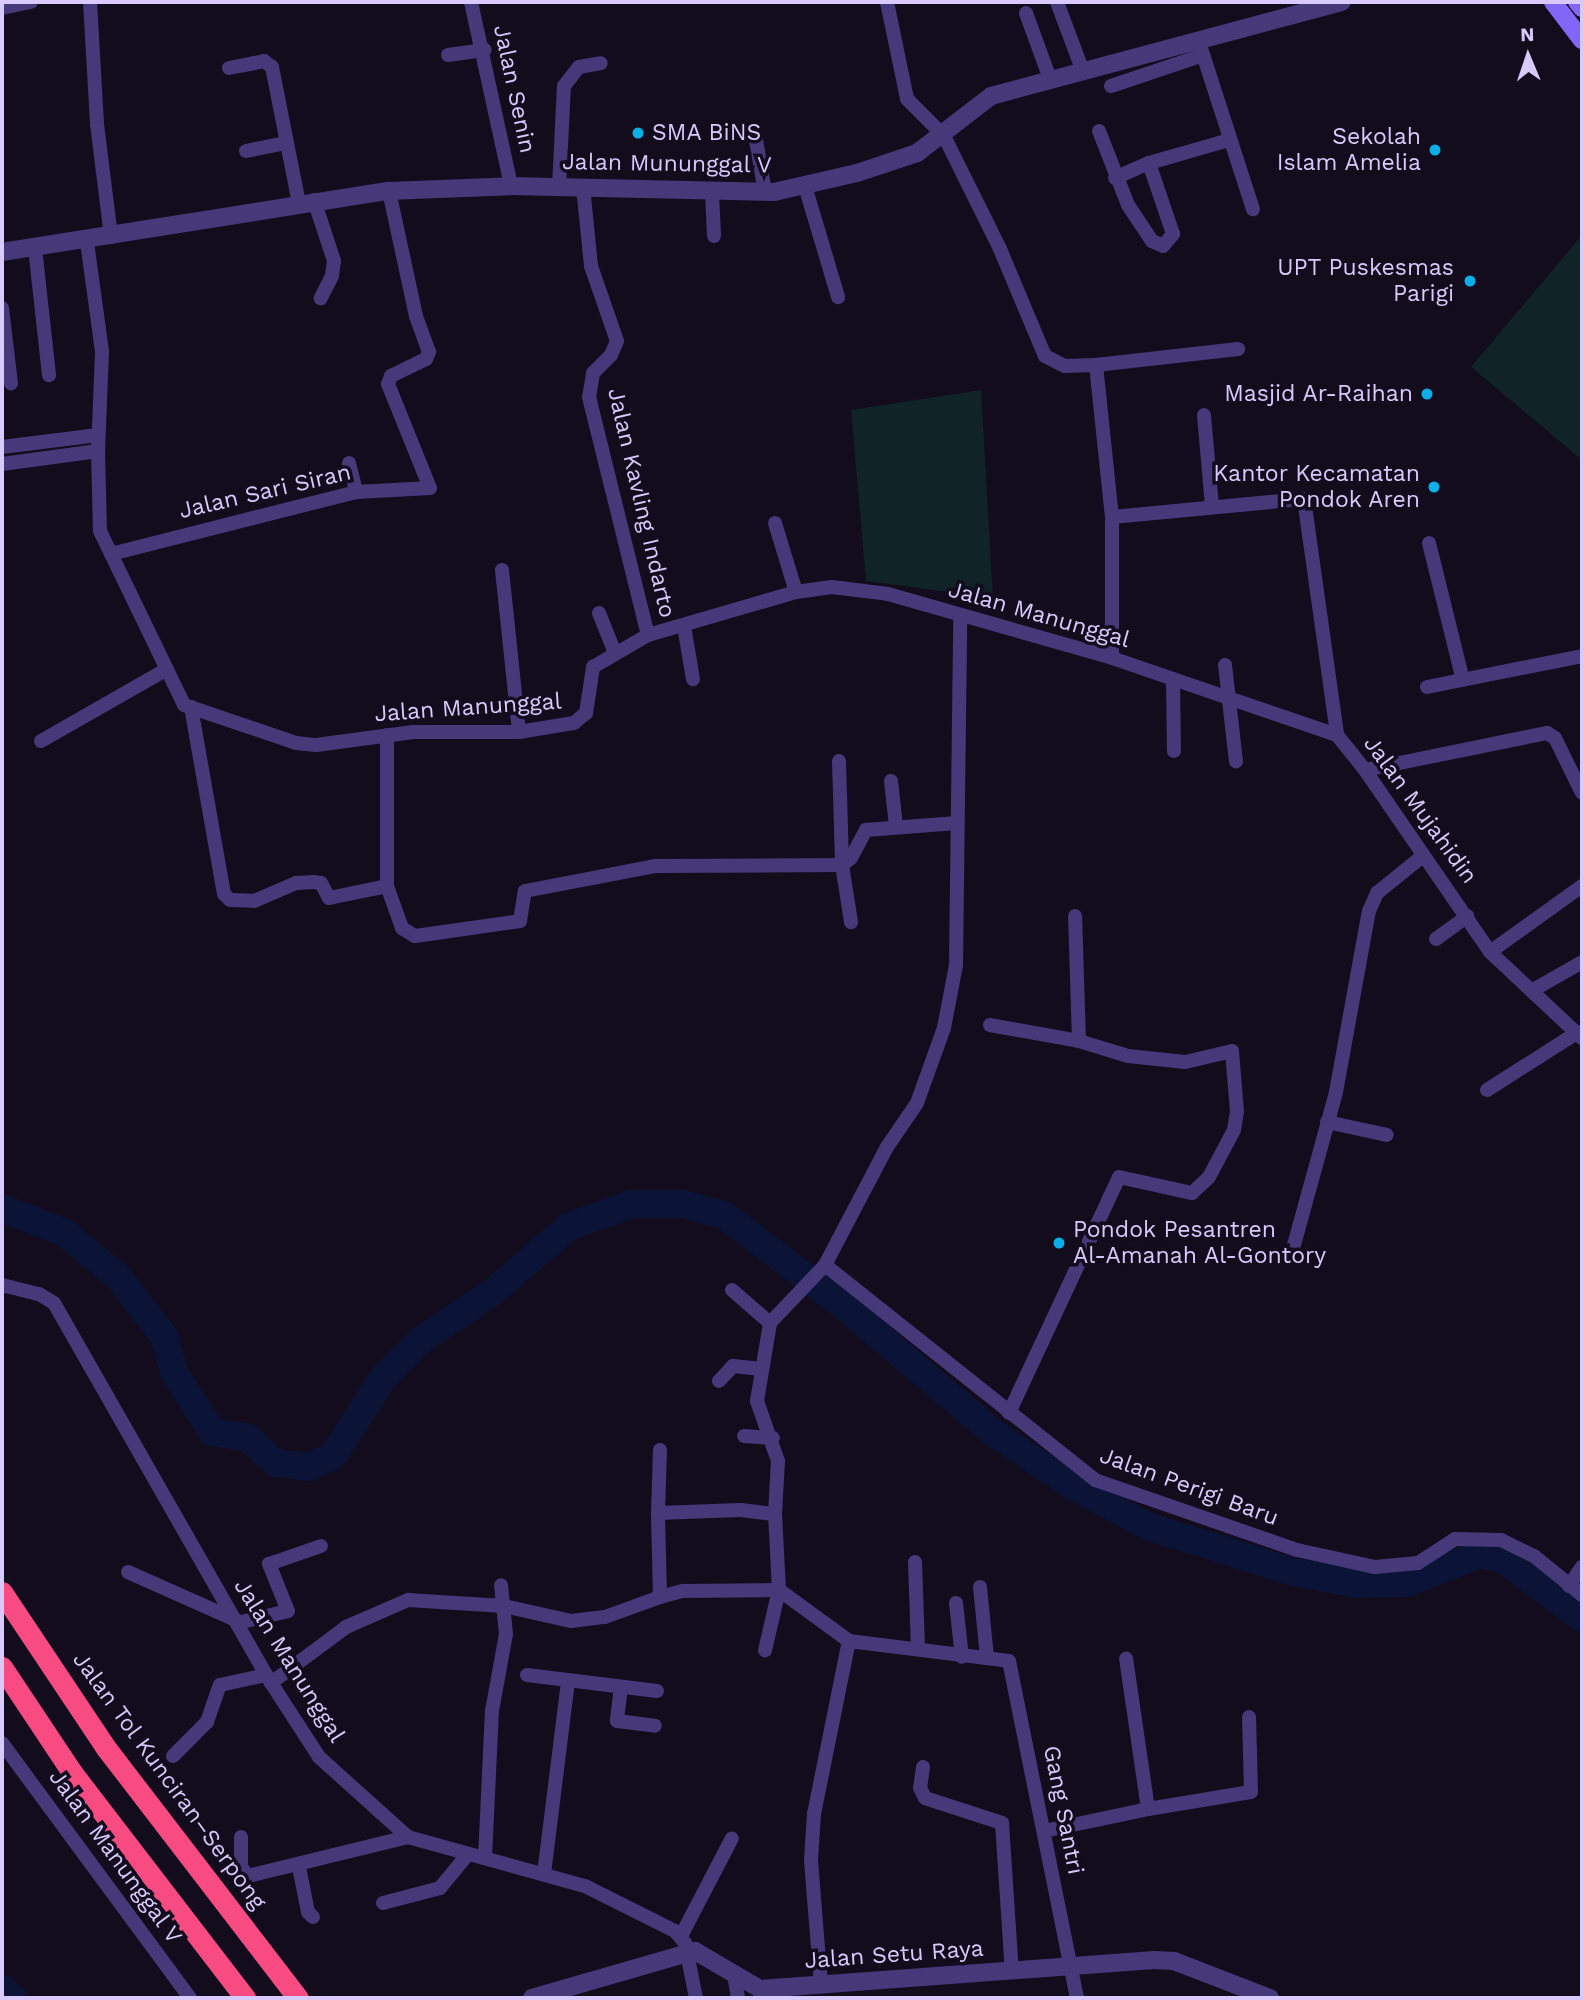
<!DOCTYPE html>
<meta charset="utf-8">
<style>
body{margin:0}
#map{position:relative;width:1584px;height:2000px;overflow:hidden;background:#120c1d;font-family:"Work Sans",sans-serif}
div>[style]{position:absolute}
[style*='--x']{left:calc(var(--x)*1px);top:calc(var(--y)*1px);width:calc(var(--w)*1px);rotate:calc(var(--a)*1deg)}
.green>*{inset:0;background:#102326}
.river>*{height:28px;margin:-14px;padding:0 14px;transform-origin:14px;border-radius:14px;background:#0b1437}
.minor>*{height:14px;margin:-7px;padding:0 7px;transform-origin:7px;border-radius:7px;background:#46397a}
.tertiary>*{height:18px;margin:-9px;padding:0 9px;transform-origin:9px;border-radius:9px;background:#46397a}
.secondary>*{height:18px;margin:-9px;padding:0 9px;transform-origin:9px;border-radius:9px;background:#8166f8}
.motorway>*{height:21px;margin:-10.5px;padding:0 10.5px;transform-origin:10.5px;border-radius:10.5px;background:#f74b82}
.dots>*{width:19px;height:19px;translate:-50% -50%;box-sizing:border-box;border:4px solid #120c1d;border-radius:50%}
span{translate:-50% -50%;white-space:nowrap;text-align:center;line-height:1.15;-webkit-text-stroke:7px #120c1d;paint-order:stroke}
.street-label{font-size:23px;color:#d8cafd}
.poi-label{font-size:23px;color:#d8cafd}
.left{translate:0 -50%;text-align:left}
.right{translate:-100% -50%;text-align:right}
.frame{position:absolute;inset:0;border:4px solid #d8cafd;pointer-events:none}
.north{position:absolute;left:1493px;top:21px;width:70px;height:70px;-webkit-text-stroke:5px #120c1d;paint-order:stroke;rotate:358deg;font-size:19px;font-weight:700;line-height:28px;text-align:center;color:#d8cafd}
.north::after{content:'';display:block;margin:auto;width:24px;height:32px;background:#d8cafd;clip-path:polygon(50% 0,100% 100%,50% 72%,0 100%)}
</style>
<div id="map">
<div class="green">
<div style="clip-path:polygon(1582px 235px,1582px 460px,1471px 367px)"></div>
<div style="clip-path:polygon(981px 390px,993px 598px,866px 581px,851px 410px)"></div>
</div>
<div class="river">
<div style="--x:2;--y:1208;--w:68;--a:21.6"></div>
<div style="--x:65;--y:1233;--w:69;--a:39.7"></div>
<div style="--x:118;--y:1277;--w:75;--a:52.1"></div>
<div style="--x:164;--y:1336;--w:37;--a:74"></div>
<div style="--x:174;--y:1372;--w:71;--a:57.7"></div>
<div style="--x:212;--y:1432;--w:36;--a:9"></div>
<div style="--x:248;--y:1438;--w:38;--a:42"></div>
<div style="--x:276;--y:1463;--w:33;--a:7"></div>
<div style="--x:309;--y:1467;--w:26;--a:-25"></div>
<div style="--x:333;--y:1456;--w:94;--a:-57.2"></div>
<div style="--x:384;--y:1377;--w:52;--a:-45"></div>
<div style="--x:421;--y:1340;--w:88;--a:-33.9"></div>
<div style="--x:494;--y:1291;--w:98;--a:-40.9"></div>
<div style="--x:568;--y:1227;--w:68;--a:-19.8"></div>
<div style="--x:632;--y:1204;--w:50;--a:0"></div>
<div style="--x:682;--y:1204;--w:43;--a:14.7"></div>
<div style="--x:724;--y:1215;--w:152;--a:37.2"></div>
<div style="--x:845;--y:1307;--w:192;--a:40.3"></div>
<div style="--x:991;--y:1431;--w:99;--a:33.9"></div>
<div style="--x:1073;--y:1486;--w:87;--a:28"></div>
<div style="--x:1150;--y:1527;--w:147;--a:17.4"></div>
<div style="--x:1290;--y:1571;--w:68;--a:11"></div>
<div style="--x:1357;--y:1584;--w:50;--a:-1.1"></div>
<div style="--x:1407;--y:1583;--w:79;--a:-21.4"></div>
<div style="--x:1481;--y:1554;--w:23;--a:13"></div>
<div style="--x:1503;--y:1559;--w:99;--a:36.8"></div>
<div style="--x:2;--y:1989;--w:14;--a:39"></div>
</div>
<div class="minor">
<div style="--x:90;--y:2;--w:122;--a:86.7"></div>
<div style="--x:97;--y:124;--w:114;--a:82.9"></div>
<div style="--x:471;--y:2;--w:188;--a:77.7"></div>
<div style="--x:887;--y:2;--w:99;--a:78.3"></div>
<div style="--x:907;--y:99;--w:52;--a:45"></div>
<div style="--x:944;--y:136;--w:126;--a:63.6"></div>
<div style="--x:1000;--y:249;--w:116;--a:67.2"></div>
<div style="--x:1045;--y:356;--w:22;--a:27"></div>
<div style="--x:1065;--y:366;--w:31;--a:-2"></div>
<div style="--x:1096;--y:365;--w:143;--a:-6.4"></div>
<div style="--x:1057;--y:2;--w:72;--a:69.5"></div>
<div style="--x:2;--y:8;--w:30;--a:-12"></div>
<div style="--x:1026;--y:13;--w:70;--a:70"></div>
<div style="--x:1198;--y:39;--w:179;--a:72.1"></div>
<div style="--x:448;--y:55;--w:37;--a:-8"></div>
<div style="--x:229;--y:68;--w:36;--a:-11"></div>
<div style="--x:264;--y:61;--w:10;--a:37"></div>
<div style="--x:272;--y:67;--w:139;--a:78.8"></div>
<div style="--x:1111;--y:86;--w:97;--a:-18.6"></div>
<div style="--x:1099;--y:131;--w:79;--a:68.6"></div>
<div style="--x:1128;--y:205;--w:43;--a:56.3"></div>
<div style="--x:1152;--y:241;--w:12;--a:24"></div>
<div style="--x:1163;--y:246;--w:16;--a:-50"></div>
<div style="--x:1173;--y:234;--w:75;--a:-108.7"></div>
<div style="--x:756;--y:140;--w:53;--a:80.2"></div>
<div style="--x:246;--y:151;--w:41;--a:-11.3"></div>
<div style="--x:1115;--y:178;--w:37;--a:-24"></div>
<div style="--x:1149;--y:163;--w:83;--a:-16"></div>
<div style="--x:805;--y:186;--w:116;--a:73.4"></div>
<div style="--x:559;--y:187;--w:101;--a:-87.2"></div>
<div style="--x:564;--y:86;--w:24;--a:-52"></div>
<div style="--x:579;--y:67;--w:22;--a:-10"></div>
<div style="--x:583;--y:187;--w:79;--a:84.2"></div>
<div style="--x:591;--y:266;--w:79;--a:70.9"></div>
<div style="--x:617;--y:341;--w:15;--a:113"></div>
<div style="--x:611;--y:355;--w:25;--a:135"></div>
<div style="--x:593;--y:373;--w:24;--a:99"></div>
<div style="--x:589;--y:397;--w:245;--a:76.1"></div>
<div style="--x:712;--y:193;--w:43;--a:87.3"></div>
<div style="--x:314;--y:200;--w:64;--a:71.8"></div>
<div style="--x:334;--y:261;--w:15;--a:98"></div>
<div style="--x:332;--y:276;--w:25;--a:117"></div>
<div style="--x:87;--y:242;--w:111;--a:82.2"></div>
<div style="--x:102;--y:352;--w:99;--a:92.3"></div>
<div style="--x:98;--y:451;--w:80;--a:88.6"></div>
<div style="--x:100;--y:531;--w:193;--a:64.2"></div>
<div style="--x:184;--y:705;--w:118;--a:18.7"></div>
<div style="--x:296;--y:743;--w:20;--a:6"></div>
<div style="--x:316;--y:745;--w:98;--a:-7.6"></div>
<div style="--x:413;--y:732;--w:106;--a:0"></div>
<div style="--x:519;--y:732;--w:56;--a:-9.3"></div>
<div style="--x:574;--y:723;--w:16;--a:-40"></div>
<div style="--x:586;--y:713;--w:47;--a:-81.3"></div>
<div style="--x:593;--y:667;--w:64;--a:-30.2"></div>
<div style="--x:648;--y:635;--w:154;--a:-16.2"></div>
<div style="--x:796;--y:592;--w:36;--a:-8"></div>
<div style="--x:832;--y:587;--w:56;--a:7.1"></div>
<div style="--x:888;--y:594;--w:233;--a:15.9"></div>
<div style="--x:1112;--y:658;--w:238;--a:18.9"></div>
<div style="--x:1337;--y:735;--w:45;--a:51.3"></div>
<div style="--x:1365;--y:770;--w:221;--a:55.5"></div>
<div style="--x:1490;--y:952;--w:126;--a:43.1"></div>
<div style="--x:35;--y:248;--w:128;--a:83.7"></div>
<div style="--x:2;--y:308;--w:76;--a:83.2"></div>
<div style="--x:1096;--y:365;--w:153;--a:84"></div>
<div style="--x:1112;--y:517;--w:141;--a:90"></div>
<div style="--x:1204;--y:415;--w:91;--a:85"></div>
<div style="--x:2;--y:447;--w:97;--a:-7.1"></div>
<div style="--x:349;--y:463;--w:30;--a:76"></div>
<div style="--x:2;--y:464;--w:97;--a:-7.7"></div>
<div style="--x:1112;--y:517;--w:193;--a:-5.4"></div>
<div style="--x:1304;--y:499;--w:238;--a:82"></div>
<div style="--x:775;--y:523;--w:72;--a:73.1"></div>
<div style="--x:1429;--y:543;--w:141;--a:76.1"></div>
<div style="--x:111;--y:554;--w:253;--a:-14.2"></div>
<div style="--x:356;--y:492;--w:74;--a:-3.1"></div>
<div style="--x:430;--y:488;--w:112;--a:-112"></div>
<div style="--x:388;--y:384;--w:9;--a:-69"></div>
<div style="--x:391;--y:376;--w:39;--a:-26"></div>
<div style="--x:426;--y:359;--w:8;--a:-67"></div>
<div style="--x:429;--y:352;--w:38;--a:-110"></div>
<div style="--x:416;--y:316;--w:128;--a:-102.2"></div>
<div style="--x:502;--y:570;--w:163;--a:84"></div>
<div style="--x:599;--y:613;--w:43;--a:68.2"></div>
<div style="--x:684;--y:626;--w:54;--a:80.4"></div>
<div style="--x:1225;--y:665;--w:97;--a:83.5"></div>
<div style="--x:1173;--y:681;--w:70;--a:89.2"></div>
<div style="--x:1427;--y:687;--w:158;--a:-11.3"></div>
<div style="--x:191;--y:707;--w:190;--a:80"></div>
<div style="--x:224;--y:894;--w:8;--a:45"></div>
<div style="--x:230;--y:900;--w:24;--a:2"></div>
<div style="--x:254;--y:901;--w:46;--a:-23.2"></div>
<div style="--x:296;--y:883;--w:18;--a:-3"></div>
<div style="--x:314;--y:882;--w:7;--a:8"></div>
<div style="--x:321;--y:883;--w:17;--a:62"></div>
<div style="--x:329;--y:898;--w:59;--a:-11.7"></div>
<div style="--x:387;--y:735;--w:151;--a:90"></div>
<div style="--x:387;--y:886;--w:45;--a:70.3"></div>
<div style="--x:402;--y:928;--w:15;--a:32"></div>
<div style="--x:415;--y:936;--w:106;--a:-8.1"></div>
<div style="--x:520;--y:921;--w:30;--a:-81"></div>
<div style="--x:525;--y:891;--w:132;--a:-10.9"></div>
<div style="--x:655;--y:866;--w:187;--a:-0.3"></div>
<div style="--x:842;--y:865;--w:11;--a:-38"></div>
<div style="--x:851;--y:858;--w:32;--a:-62"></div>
<div style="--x:866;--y:830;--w:91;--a:-4.4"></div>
<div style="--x:41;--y:741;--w:145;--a:-29.7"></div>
<div style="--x:839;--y:761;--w:104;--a:88.3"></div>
<div style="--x:842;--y:865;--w:58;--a:81"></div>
<div style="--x:1365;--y:770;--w:186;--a:-11.5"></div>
<div style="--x:1547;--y:733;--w:9;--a:32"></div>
<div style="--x:1555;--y:738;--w:61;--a:63.9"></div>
<div style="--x:891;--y:781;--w:45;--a:83.7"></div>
<div style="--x:1436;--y:939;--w:39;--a:-36"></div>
<div style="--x:1490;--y:952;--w:113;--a:-35.7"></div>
<div style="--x:1533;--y:990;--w:56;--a:-29.7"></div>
<div style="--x:990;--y:1025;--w:90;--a:10.2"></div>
<div style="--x:1487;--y:1090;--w:108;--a:-32.5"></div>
<div style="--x:1327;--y:1122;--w:61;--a:12.2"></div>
<div style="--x:1294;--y:1245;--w:159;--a:-74.6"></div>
<div style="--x:1336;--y:1092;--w:184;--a:-79.7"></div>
<div style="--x:1369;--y:911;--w:20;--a:-66"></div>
<div style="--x:1377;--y:893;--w:60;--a:-39"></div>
<div style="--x:825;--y:1265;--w:345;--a:38.5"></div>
<div style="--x:1095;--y:1480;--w:214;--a:19.1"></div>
<div style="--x:1297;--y:1550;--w:80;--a:12.3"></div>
<div style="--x:1375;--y:1567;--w:43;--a:-5.3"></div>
<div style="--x:1418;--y:1563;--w:44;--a:-33"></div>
<div style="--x:1455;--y:1539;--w:46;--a:1.2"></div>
<div style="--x:1501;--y:1540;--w:37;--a:26"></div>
<div style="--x:1534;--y:1556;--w:62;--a:39.1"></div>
<div style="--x:2;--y:1285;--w:38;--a:14"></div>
<div style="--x:39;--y:1294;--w:17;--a:31"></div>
<div style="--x:54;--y:1303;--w:428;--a:60.3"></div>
<div style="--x:266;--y:1675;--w:98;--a:57.1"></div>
<div style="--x:319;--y:1757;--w:120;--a:42"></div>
<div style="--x:408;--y:1837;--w:184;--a:15.5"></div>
<div style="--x:585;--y:1886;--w:101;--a:26.6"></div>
<div style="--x:675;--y:1931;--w:16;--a:50"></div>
<div style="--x:685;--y:1943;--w:56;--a:78.7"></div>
<div style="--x:732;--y:1290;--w:50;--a:41"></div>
<div style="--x:719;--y:1381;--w:21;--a:-47"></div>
<div style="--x:733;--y:1366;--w:29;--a:6"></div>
<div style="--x:1009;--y:1413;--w:260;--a:-65"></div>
<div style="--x:1119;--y:1177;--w:75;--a:12.4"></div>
<div style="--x:1192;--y:1193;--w:23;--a:-43"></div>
<div style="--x:1209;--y:1177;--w:53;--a:-62"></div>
<div style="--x:1234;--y:1130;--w:19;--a:-81"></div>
<div style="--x:1237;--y:1111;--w:60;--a:-94.8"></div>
<div style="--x:1232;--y:1051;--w:48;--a:166.8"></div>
<div style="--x:1185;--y:1062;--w:57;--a:-174"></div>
<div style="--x:1128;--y:1056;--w:51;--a:-163"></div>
<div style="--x:1079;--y:1041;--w:125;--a:-91.8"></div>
<div style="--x:744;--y:1436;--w:29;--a:4"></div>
<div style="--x:658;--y:1513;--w:63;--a:-88.2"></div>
<div style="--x:915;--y:1562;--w:87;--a:88"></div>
<div style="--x:128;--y:1572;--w:118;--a:24"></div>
<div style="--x:1569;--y:1586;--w:23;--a:-56"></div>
<div style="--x:980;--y:1587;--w:70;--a:84.3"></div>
<div style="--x:660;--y:1597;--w:24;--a:-15"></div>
<div style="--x:683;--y:1591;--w:96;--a:-0.6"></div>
<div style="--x:779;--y:1590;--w:62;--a:103.1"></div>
<div style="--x:956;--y:1603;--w:54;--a:83.7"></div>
<div style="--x:237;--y:1623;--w:52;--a:-13.2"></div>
<div style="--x:288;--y:1611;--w:51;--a:-112"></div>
<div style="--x:269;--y:1564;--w:55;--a:-19.1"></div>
<div style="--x:849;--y:1641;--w:161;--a:7.1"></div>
<div style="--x:1009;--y:1661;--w:344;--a:78.6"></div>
<div style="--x:527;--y:1675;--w:131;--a:7"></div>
<div style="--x:271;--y:1683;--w:94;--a:-36.7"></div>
<div style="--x:346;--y:1627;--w:68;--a:-23.5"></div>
<div style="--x:408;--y:1600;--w:96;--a:3.6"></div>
<div style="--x:504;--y:1606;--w:69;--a:12.6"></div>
<div style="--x:571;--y:1621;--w:34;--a:-7"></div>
<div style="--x:605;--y:1617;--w:59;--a:-20"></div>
<div style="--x:660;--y:1597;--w:84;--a:-91.4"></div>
<div style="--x:658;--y:1513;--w:83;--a:-2.1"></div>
<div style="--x:741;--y:1510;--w:34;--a:7"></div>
<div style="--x:621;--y:1687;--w:34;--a:97"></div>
<div style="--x:617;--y:1721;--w:38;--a:7"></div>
<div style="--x:2;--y:1743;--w:317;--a:53.6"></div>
<div style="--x:173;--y:1756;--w:48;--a:-45"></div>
<div style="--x:207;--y:1722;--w:39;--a:-71"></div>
<div style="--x:220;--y:1685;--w:47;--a:-12.3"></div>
<div style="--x:923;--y:1767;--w:21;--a:98"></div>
<div style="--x:920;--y:1788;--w:11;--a:63"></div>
<div style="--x:925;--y:1798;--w:81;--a:18"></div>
<div style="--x:1002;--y:1823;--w:149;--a:86.2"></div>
<div style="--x:1148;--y:1809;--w:104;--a:-9.4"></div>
<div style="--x:1251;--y:1792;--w:75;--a:-91.5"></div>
<div style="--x:1044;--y:1831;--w:106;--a:-11.9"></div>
<div style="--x:1148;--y:1809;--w:152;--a:-98.3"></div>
<div style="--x:241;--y:1837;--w:30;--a:90"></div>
<div style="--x:241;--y:1867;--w:11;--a:52"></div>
<div style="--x:248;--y:1876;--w:165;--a:-13.7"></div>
<div style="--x:485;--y:1858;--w:147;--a:-87.3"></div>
<div style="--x:492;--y:1711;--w:78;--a:-79.7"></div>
<div style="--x:506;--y:1634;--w:49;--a:-95.8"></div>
<div style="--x:299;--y:1867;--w:46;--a:78.7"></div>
<div style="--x:308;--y:1912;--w:7;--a:45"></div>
<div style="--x:544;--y:1874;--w:195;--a:-82.9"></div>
<div style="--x:383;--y:1903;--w:59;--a:-14.7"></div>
<div style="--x:440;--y:1888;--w:44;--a:-50.5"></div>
<div style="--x:681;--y:1936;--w:110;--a:-62.5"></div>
<div style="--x:734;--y:1975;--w:23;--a:80"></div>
<div style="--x:821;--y:1985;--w:125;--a:-94.6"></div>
<div style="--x:811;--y:1860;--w:46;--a:-86.3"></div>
<div style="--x:814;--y:1814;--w:177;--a:-78.6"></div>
<div style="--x:849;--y:1641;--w:87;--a:-143.9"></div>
<div style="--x:779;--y:1590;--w:76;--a:-93"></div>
<div style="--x:775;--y:1514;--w:53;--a:-86.8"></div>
<div style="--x:778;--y:1461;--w:64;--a:-109.3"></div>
<div style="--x:757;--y:1401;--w:79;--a:-80.5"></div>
<div style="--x:770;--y:1323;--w:80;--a:-46.5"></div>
<div style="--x:825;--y:1265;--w:133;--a:-62.3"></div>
<div style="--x:887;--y:1147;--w:53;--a:-55.7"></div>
<div style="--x:917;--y:1103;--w:80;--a:-70.2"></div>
<div style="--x:944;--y:1028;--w:64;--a:-79.2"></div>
<div style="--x:956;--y:965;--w:348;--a:-89.3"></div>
</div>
<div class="tertiary">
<div style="--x:2;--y:252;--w:392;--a:-9"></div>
<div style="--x:389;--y:191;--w:122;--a:-2.3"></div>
<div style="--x:511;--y:186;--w:263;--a:1.3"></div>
<div style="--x:774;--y:192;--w:85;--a:-12.9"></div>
<div style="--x:857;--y:173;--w:63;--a:-18.4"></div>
<div style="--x:917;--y:153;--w:93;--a:-37.6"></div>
<div style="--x:991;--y:96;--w:363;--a:-15"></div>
<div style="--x:532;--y:1998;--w:170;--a:-16.1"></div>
<div style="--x:695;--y:1951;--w:75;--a:30.3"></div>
<div style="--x:760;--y:1989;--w:395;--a:-4.2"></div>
<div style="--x:1154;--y:1960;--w:20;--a:3"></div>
<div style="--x:1174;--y:1961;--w:103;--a:21.1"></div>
</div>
<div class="secondary">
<div style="--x:1553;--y:2;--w:48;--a:52.7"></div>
<div style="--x:1577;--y:2;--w:8;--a:50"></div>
</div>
<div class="motorway">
<div style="--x:2;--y:1592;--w:187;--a:56.3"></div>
<div style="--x:106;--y:1748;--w:315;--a:52.5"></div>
<div style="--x:2;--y:1667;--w:125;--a:56.4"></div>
<div style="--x:71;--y:1771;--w:286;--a:52.5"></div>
</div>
<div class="dots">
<div style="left:638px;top:133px;background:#0aafe9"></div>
<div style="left:1435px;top:150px;background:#0aafe9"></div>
<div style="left:1470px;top:281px;background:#0aafe9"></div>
<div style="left:1427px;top:394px;background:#0aafe9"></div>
<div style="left:1434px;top:487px;background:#0aafe9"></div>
<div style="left:1059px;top:1243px;background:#0aafe9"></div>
</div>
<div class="street-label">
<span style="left:514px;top:89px;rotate:78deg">Jalan Senin</span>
<span style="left:667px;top:164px;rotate:1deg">Jalan Mununggal V</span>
<span style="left:265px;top:492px;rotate:-13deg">Jalan Sari Siran</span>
<span style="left:641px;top:503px;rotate:77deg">Jalan Kavling Indarto</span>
<span style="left:1039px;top:615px;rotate:16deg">Jalan Manunggal</span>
<span style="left:468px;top:708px;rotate:-4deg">Jalan Manunggal</span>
<span style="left:1420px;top:810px;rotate:54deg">Jalan Mujahidin</span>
<span style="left:1189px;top:1487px;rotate:20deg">Jalan Perigi Baru</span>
<span style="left:289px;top:1661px;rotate:58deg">Jalan Manunggal</span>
<span style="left:169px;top:1781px;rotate:54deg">Jalan Tol Kunciran–Serpong</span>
<span style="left:1063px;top:1810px;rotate:79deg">Gang Santri</span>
<span style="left:115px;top:1857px;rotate:54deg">Jalan Manunggal V</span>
<span style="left:894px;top:1955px;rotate:-4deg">Jalan Setu Raya</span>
</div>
<div class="poi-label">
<span class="left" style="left:652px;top:133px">SMA BiNS</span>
<span class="right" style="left:1421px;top:150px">Sekolah<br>Islam Amelia</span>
<span class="right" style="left:1454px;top:281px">UPT Puskesmas<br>Parigi</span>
<span class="right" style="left:1413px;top:394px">Masjid Ar-Raihan</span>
<span class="right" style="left:1420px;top:487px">Kantor Kecamatan<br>Pondok Aren</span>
<span class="left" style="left:1073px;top:1243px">Pondok Pesantren<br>Al-Amanah Al-Gontory</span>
</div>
<div class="frame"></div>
<div class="north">N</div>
</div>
